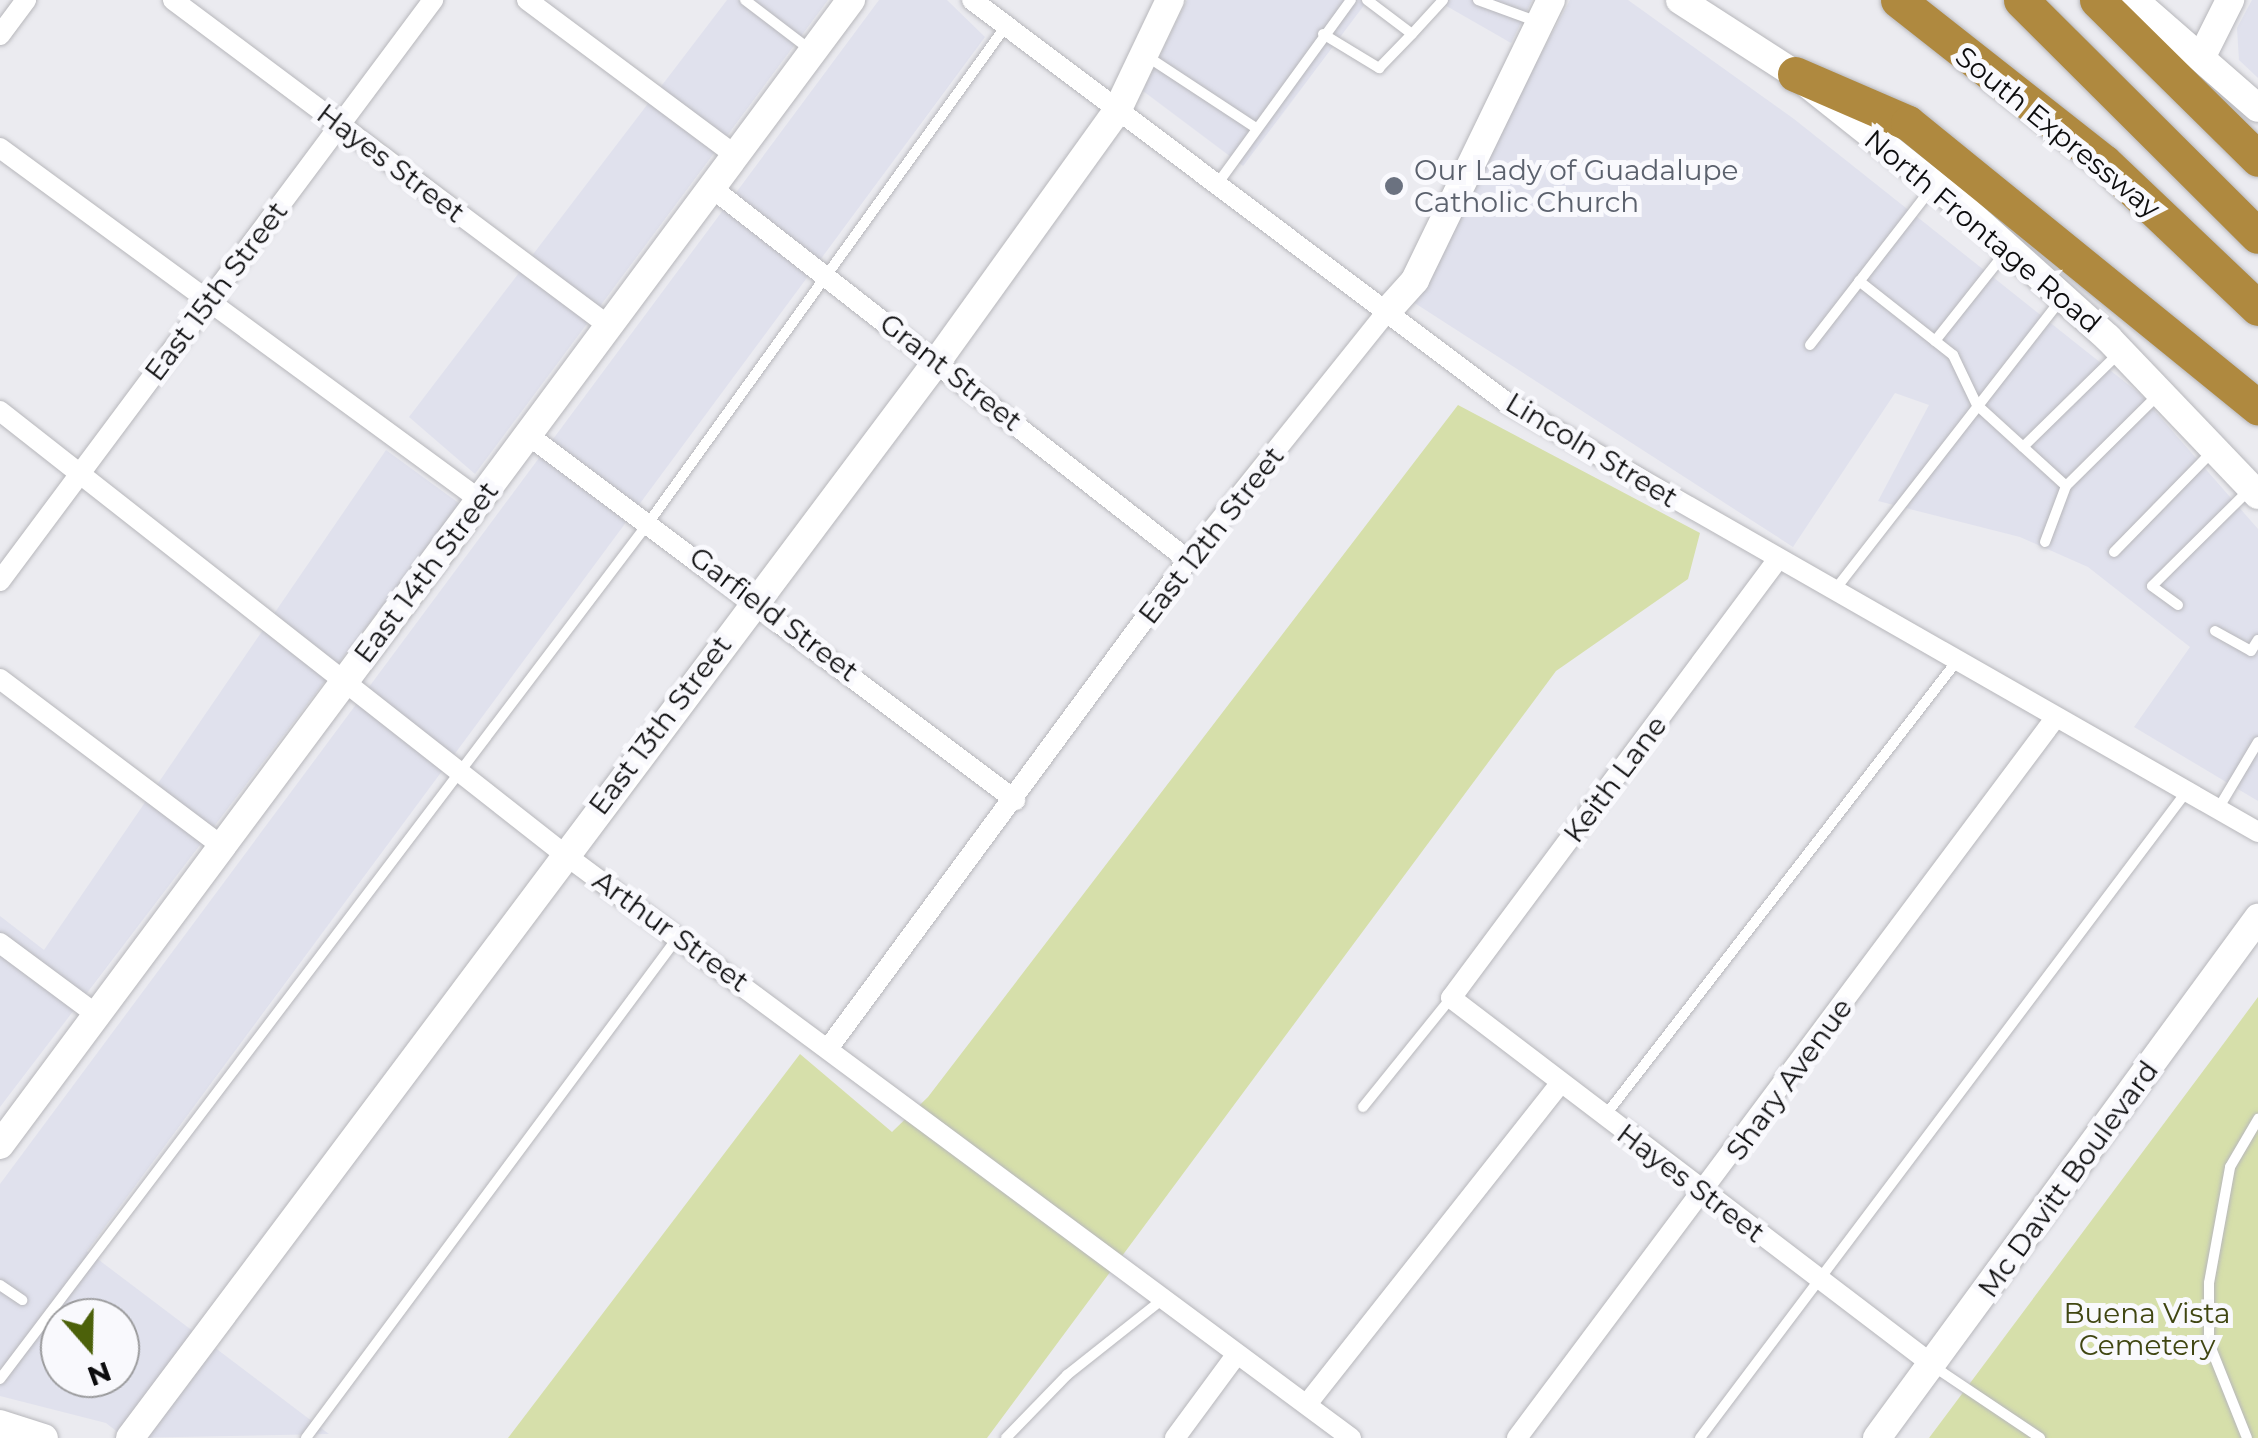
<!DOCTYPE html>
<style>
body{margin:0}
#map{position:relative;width:2258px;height:1438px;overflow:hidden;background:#ebebf0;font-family:Montserrat,sans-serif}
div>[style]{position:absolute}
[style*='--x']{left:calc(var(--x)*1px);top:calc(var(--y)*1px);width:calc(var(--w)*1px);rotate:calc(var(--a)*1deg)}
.built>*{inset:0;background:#e0e1ed}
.green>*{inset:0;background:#d6dfaa}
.roads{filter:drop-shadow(0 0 2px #b7b7bb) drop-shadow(0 0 2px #b7b7bb)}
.lane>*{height:10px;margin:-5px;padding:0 5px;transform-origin:5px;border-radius:5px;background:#fff}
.street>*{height:20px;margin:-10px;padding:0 10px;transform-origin:10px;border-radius:10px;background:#fff}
.secondary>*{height:28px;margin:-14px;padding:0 14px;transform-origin:14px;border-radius:14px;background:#fff}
.highway>*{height:35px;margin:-17.5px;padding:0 17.5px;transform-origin:17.5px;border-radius:17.5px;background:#af893f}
.dots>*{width:28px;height:28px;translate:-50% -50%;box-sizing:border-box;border:5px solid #f9f9fd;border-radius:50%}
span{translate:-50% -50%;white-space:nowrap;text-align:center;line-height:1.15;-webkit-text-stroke:10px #f9f9fd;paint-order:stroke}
.street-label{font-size:28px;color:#0d0d0e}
.worship-label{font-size:28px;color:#5b616d}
.left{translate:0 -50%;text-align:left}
.park-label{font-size:28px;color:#404612}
.north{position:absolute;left:40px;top:1298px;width:100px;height:100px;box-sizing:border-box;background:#f9f9fd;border:2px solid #9b9b9d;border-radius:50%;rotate:160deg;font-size:28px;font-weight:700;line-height:40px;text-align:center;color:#0d0d0e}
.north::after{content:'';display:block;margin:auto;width:35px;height:45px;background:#4c610a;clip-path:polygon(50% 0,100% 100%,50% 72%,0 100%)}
</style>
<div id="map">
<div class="built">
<div style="clip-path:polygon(727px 0,828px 0,475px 474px,409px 417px)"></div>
<div style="clip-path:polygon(evenodd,879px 0,947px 0,985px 37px,87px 1251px,329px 1434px,125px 1438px,106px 1423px,0 1396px,0 1184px,879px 0,60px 1318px,120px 1318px,120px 1378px,60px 1378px,60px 1318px)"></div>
<div style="clip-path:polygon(1187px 0,1368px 0,1243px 166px,1143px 91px)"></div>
<div style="clip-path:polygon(1436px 0,1532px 0,1511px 43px)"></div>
<div style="clip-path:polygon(1570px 0,1628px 0,1794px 119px,2140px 394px,2258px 529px,2258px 801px,2134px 727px,2190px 647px,2088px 567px,2020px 537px,1878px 501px,1929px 405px,1895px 393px,1793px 547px,1410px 300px)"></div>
<div style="clip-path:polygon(2252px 0,2258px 0,2258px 78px,2239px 60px,2237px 28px)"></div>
<div style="clip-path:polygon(386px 450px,460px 504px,0 1107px,0 916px,44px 950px)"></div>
</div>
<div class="green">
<div style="clip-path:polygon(1458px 405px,1700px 533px,1688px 579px,1556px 671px,987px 1438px,508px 1438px,800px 1054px,892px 1132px,928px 1097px)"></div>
<div style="clip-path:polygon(2258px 997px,2258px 1438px,1929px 1438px,2227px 1039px)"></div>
</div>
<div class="roads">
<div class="lane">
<div style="--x:745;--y:0;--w:84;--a:37.3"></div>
<div style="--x:1367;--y:0;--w:56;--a:37.1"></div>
<div style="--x:1412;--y:34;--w:46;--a:-47.6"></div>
<div style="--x:1478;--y:0;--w:64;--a:20.1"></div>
<div style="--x:1323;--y:34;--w:66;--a:31.3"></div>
<div style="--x:1379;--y:68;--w:47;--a:-45.9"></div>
<div style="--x:1148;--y:57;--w:129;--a:33.3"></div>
<div style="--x:1218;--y:183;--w:226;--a:-54"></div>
<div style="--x:1859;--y:281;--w:120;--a:38.2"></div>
<div style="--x:1953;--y:355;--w:55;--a:64.4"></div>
<div style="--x:1977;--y:405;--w:120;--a:42.3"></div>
<div style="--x:2066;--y:486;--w:132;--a:-44.7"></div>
<div style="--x:1935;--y:341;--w:117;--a:-51.6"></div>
<div style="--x:1810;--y:345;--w:202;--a:-52.2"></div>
<div style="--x:2023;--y:447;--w:136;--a:-44.4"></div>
<div style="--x:2045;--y:542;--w:60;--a:-69.4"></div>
<div style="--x:2114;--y:552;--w:143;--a:-45.6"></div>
<div style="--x:1834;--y:591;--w:371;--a:-52.1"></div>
<div style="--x:2178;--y:605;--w:32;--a:-144"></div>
<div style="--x:2152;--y:586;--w:136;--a:-44.7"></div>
<div style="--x:2215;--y:631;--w:41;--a:29.1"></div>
<div style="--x:2251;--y:651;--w:13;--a:-58"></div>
<div style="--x:2218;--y:809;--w:78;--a:-59.2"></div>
<div style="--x:1363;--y:1107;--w:140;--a:-51.1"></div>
<div style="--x:1604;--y:1117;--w:577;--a:-52.26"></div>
<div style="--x:0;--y:1285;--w:27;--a:34"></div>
<div style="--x:1933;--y:1366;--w:129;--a:33.9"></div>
<div style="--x:0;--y:1379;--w:1075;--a:-52.86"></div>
<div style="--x:649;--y:522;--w:611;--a:-54.26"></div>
<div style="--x:306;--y:1438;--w:624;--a:-53.41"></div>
<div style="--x:1006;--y:1438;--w:88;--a:-45.9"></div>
<div style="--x:1067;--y:1375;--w:124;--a:-38.4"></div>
<div style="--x:1700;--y:1438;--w:810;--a:-53.03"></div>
<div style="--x:2247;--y:1438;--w:102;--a:-111.8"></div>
<div style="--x:2209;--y:1343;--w:60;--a:-90"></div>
<div style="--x:2209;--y:1283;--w:118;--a:-79.7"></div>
<div style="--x:2230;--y:1167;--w:56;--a:-59.7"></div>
</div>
<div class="street">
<div style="--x:173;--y:0;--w:544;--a:36.79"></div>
<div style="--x:527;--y:0;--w:261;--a:36.7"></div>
<div style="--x:972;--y:0;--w:668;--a:36.97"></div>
<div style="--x:1506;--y:402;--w:866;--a:29.76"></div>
<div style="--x:0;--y:35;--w:44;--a:-53.4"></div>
<div style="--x:0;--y:148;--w:595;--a:36.25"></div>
<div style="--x:712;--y:188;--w:604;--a:38.01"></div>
<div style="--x:0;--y:411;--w:717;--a:38.15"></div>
<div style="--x:564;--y:854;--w:980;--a:36.58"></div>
<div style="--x:528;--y:435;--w:609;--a:36.85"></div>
<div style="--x:1778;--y:559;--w:547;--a:126.68"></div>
<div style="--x:1451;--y:998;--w:606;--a:37.29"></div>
<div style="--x:0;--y:581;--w:725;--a:-53.3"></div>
<div style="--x:0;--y:679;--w:278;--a:37"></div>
<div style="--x:0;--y:943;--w:121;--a:36.6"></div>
<div style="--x:830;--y:1046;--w:604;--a:-53.62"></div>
<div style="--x:1188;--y:560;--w:324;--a:-51.3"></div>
<div style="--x:1307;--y:1404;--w:407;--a:-51.7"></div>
<div style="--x:1175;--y:1438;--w:104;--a:-53.6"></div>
<div style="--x:1517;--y:1438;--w:900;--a:-53.22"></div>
</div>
<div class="secondary">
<div style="--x:1680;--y:0;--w:137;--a:32.8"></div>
<div style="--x:1795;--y:74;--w:220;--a:38.5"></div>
<div style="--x:1967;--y:211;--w:190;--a:42"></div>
<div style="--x:2108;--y:338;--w:217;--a:46.3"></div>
<div style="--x:2134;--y:0;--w:164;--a:41.1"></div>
<div style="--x:2202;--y:56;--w:63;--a:-63.4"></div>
<div style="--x:1391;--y:307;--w:36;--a:-48"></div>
<div style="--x:1415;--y:280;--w:311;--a:-64.1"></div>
<div style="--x:0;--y:1145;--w:1427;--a:-53.38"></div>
<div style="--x:0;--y:1424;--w:46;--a:17.7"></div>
<div style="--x:130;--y:1438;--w:1347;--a:-53.15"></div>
<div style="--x:938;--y:360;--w:307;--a:-54.3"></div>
<div style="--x:1117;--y:111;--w:123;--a:-64.5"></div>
<div style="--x:1877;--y:1438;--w:645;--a:-53.77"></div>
</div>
<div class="highway">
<div style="--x:1898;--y:0;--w:262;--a:38.2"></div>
<div style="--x:2104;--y:162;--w:212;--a:43.5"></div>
<div style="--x:2021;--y:0;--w:334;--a:44.9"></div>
<div style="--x:2097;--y:0;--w:226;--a:44.6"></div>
<div style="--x:1795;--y:74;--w:123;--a:23.4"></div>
<div style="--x:1908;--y:123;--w:451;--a:39.1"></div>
</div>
</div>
<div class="dots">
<div style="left:1394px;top:186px;background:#6b7280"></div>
</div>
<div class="street-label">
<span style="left:2058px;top:132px;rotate:39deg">South Expressway</span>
<span style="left:391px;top:163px;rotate:37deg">Hayes Street</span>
<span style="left:1983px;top:231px;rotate:40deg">North Frontage Road</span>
<span style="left:216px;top:291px;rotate:-53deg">East 15th Street</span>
<span style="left:951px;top:372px;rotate:38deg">Grant Street</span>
<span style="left:1592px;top:450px;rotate:31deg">Lincoln Street</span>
<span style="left:1211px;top:535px;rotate:-52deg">East 12th Street</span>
<span style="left:426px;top:572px;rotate:-53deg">East 14th Street</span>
<span style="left:774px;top:614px;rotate:37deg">Garfield Street</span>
<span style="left:660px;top:725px;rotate:-53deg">East 13th Street</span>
<span style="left:1615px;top:779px;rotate:-53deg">Keith Lane</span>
<span style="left:671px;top:931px;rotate:36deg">Arthur Street</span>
<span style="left:1789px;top:1079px;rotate:-54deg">Shary Avenue</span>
<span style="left:2068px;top:1179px;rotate:-54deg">Mc Davitt Boulevard</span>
<span style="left:1691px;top:1183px;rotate:37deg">Hayes Street</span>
</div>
<div class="worship-label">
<span class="left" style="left:1414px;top:186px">Our Lady of Guadalupe<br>Catholic Church</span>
</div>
<div class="park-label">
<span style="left:2147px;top:1329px">Buena Vista<br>Cemetery</span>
</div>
<div class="north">N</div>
</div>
